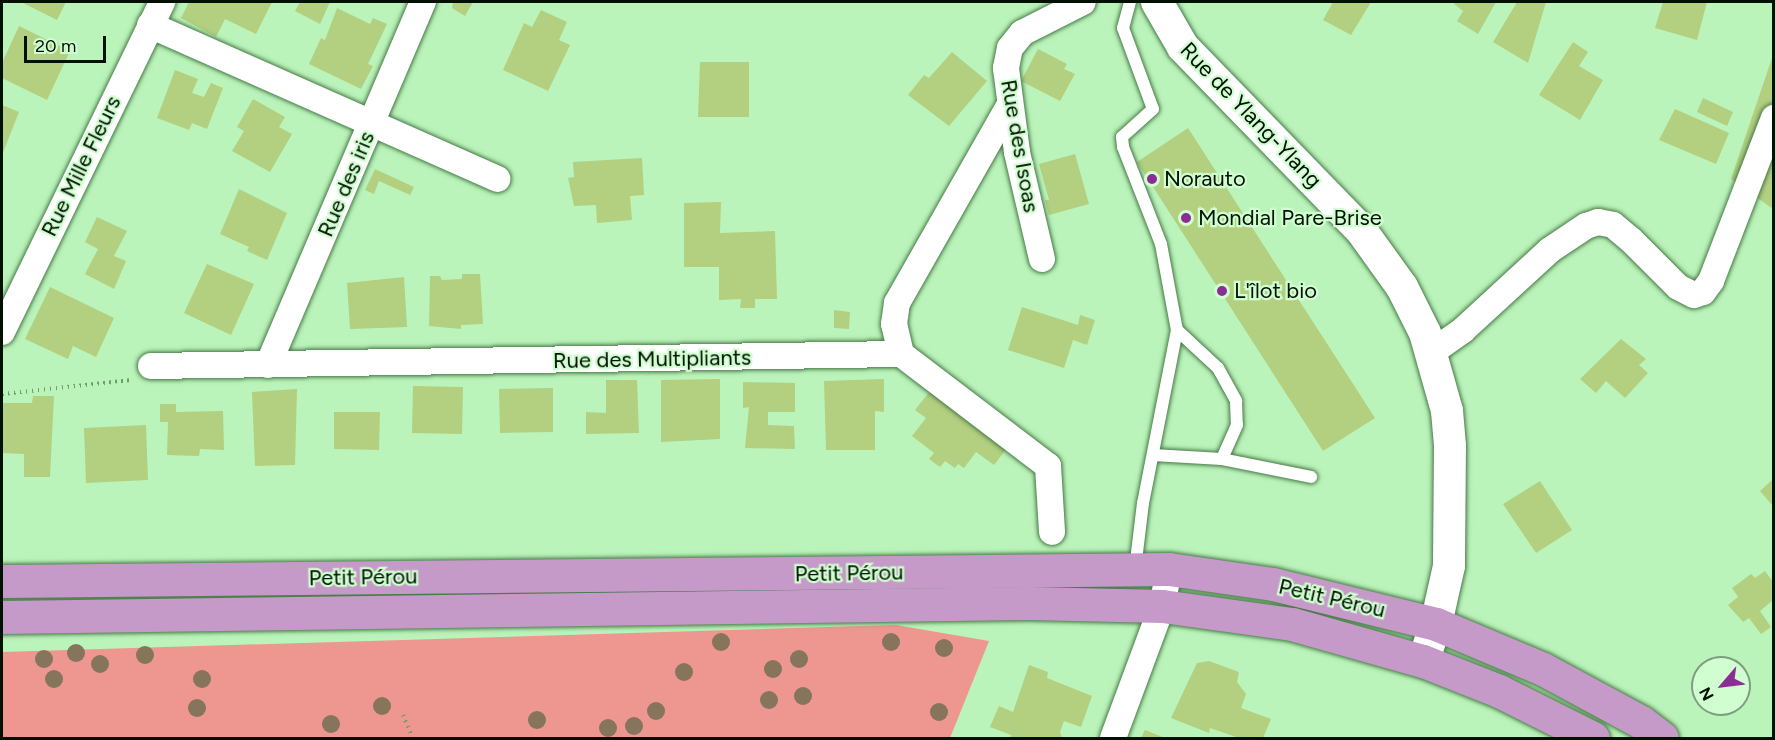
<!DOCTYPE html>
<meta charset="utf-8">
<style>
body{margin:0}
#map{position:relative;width:1775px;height:740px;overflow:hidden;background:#bbf4ba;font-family:Figtree,sans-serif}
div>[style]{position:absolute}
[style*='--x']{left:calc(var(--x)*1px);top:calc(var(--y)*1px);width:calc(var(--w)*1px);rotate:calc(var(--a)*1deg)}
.green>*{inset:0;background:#ee9791}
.building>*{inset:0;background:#b3cf80}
.path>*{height:4px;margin-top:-2px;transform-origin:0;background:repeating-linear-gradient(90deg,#729c72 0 1.5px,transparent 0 6px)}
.roads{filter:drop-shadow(0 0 2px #467a47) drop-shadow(0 0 2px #467a47)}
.service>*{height:12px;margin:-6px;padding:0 6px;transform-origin:6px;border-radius:6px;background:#fff}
.minor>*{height:26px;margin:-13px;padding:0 13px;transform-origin:13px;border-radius:13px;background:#fff}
.tertiary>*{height:32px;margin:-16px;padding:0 16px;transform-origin:16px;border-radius:16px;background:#fff}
.trunk>*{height:33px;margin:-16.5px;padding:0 16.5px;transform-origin:16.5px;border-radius:16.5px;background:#c69ac8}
.trees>*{width:18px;height:18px;margin:-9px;border-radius:50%;background:#86745c}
.dots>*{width:16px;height:16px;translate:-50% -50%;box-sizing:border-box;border:3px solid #d0fed0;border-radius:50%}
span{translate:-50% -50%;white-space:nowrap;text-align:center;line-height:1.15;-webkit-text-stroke:4.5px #d0fed0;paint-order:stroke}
.street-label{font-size:22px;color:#001101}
.poi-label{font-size:22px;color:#001101}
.left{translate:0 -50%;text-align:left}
.frame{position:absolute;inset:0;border:3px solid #001101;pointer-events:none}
.north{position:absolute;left:1691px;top:656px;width:60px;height:60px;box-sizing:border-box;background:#d0fed0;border:2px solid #7d9f7d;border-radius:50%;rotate:242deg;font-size:16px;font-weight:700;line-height:24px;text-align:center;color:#001101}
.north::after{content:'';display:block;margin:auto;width:21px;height:27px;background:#8c2c95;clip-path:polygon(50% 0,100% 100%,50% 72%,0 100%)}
.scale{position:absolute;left:24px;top:36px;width:82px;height:27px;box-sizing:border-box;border:3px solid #001101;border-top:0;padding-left:8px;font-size:18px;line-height:21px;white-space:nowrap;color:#001101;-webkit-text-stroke:4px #d0fed0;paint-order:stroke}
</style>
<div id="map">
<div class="green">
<div style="clip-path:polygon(896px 625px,989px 641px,950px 738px,2px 738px,2px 652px)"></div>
</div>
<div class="building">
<div style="clip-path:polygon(21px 2px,66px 2px,57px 20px)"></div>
<div style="clip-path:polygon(189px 2px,272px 2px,256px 34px,225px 19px,216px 37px,181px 18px)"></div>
<div style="clip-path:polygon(300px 2px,330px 2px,320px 24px,295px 11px)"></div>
<div style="clip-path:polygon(453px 2px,473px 2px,465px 16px,452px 8px)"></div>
<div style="clip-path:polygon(1333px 2px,1371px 2px,1351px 35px,1323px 20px)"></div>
<div style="clip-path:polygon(1455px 2px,1496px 2px,1478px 34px,1457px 21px,1463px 11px,1454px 4px)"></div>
<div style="clip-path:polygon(1517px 2px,1546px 2px,1528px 63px,1493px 42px)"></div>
<div style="clip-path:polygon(1663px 2px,1707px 2px,1697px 40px,1655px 28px)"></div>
<div style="clip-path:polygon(337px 8px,370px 24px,373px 18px,387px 24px,368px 64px,373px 66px,361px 89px,309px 64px,321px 38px,325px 40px)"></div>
<div style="clip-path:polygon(541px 10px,567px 22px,559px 40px,570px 45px,548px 91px,503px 70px,524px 23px,532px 27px)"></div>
<div style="clip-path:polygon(19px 26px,70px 51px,47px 100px,2px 78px,2px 63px)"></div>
<div style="clip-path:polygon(1573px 42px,1588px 52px,1579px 66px,1603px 80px,1580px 120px,1539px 95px)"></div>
<div style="clip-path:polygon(1038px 49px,1067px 64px,1064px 69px,1075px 74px,1060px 101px,1021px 81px)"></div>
<div style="clip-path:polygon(952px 52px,987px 81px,949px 126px,908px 95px,924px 75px,929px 78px)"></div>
<div style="clip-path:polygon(1773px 55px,1773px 209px,1731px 179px)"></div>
<div style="clip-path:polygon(700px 62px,749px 62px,749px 117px,698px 117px)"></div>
<div style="clip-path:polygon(175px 70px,198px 79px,192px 93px,204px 97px,211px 83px,223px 88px,207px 129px,192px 123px,189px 130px,157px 118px)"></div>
<div style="clip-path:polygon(1703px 98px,1733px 112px,1727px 126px,1697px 112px)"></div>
<div style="clip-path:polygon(253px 99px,285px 117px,279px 127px,292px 134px,270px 172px,232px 151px,244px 131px,237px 127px)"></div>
<div style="clip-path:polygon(2px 105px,19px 112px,2px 155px)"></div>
<div style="clip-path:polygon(1675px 109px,1729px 133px,1716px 164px,1659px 140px)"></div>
<div style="clip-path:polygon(1188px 128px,1375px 418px,1323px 451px,1137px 162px)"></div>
<div style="clip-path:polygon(1075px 154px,1089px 204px,1049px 215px,1045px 200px,1049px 200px,1039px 164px)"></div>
<div style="clip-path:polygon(642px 158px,644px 195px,630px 196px,632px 220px,597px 223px,596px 205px,574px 206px,568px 178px,574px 177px,573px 162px)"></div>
<div style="clip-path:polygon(375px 169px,414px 187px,410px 195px,379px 181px,374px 194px,365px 190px)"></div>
<div style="clip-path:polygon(239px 189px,287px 213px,267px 260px,247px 251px,249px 247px,220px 234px)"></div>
<div style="clip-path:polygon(721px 202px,720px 233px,775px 231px,777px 299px,755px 299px,755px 308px,740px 308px,741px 299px,719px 300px,719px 267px,684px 267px,684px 203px)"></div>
<div style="clip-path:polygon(97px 217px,127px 231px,114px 256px,126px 261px,114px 289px,85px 274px,98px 249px,85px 242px)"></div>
<div style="clip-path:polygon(207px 264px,254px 284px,231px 335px,184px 313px)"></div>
<div style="clip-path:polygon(462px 274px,480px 274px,483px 324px,461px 325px,461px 329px,429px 326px,430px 276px,440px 276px,442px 280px,462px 279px)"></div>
<div style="clip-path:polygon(404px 277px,407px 327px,350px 329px,347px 283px)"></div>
<div style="clip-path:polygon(50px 287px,114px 318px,96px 357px,73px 346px,68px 359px,25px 339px)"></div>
<div style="clip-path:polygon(1022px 307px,1078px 325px,1080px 315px,1095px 320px,1087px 345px,1073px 340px,1064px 368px,1008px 350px)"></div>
<div style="clip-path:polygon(834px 310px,850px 312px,849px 329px,834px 328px)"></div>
<div style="clip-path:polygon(1621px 339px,1646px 359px,1639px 365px,1648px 373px,1625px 398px,1606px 381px,1596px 393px,1580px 379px)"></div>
<div style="clip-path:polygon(720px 379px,720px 439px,661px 442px,661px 380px)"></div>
<div style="clip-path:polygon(884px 379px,884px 412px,875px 411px,875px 450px,826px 450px,824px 381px)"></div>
<div style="clip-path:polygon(606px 380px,637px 380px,639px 433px,586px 434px,586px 412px,606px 413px)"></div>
<div style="clip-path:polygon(743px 382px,795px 383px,795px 412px,768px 412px,768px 425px,794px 426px,795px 449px,745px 448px,749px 407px,743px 408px)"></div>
<div style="clip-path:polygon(413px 386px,463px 387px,462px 434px,412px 433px)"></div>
<div style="clip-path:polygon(553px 388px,553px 432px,500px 433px,499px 389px)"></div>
<div style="clip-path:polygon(297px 389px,295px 465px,255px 466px,252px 392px)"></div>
<div style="clip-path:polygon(930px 391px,1007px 448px,994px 465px,976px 452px,964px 468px,958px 464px,955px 468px,945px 461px,940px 467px,929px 459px,934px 453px,912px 436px,926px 418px,915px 410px)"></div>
<div style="clip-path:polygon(33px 396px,54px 396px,50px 477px,24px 477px,24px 454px,2px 453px,2px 403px,32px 403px)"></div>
<div style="clip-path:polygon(160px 404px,176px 404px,176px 412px,223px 411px,224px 450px,200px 449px,199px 456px,167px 455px,168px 422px,160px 422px)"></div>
<div style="clip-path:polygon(334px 412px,380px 412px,379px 450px,334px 449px)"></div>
<div style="clip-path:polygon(146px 425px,148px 480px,86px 483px,84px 428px)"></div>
<div style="clip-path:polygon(1773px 479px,1773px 506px,1760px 491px)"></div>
<div style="clip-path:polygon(1540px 481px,1572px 530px,1536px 553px,1503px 504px)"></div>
<div style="clip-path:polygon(1765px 571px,1773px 582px,1773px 600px,1760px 611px,1771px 627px,1761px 634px,1749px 618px,1743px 622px,1728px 605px,1738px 597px,1732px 588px,1751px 574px,1755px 578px)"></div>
<div style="clip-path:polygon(1209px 661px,1239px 672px,1237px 682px,1246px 694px,1241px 708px,1271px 719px,1263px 738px,1239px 738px,1210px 728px,1209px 733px,1171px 718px,1197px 663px)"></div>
<div style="clip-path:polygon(1029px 665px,1048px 672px,1047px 678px,1092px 696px,1081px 727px,1064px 721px,1060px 732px,1062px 738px,1010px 738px,1011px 735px,990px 727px,999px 706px,1013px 712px)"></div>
<div style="clip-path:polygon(1145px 730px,1165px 738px,1141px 738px)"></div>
</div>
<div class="path">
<div style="--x:2;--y:394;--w:130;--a:-6.2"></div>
<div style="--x:403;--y:715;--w:25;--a:67"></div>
</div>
<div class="roads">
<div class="service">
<div style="--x:1130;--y:2;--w:27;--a:105"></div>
<div style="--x:1123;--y:28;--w:86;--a:69.7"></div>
<div style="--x:1153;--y:109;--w:42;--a:137.9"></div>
<div style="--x:1122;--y:137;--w:10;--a:84"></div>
<div style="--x:1123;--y:147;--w:104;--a:68.6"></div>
<div style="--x:1161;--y:244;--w:87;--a:79.5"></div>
<div style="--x:1177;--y:330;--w:176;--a:101.1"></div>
<div style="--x:1143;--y:503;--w:66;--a:96.9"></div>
<div style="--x:1177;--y:330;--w:56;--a:42.8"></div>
<div style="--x:1218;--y:368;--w:38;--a:61"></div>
<div style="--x:1236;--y:401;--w:24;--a:88"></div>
<div style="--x:1237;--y:425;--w:37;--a:114"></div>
<div style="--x:1153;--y:455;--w:69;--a:3.3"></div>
<div style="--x:1222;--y:459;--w:91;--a:11.4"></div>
</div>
<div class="minor">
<div style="--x:150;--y:25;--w:380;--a:23.9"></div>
<div style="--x:1042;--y:259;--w:110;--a:-103.2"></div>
<div style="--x:1017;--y:152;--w:85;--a:-97.5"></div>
<div style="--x:1006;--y:68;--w:20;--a:-79"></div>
<div style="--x:1010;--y:48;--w:19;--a:-51"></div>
<div style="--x:1022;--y:33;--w:68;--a:-26.9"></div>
<div style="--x:2;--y:332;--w:367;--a:-64.1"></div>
<div style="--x:1432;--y:352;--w:38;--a:-35"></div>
<div style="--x:1463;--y:330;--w:118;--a:-42.6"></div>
<div style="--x:1550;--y:250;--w:43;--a:-33.7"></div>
<div style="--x:1586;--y:226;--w:13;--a:-18"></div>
<div style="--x:1598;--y:222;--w:15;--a:11"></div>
<div style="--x:1613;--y:225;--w:23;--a:40"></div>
<div style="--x:1631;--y:240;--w:66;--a:45"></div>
<div style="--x:1678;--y:287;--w:18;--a:27"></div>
<div style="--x:1694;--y:295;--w:9;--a:-18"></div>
<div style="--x:1703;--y:292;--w:14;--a:-54"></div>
<div style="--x:1711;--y:281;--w:175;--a:-68.9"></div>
<div style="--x:901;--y:354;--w:31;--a:-103"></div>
<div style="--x:894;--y:324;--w:21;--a:-82"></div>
<div style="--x:897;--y:303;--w:227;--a:-60.4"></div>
<div style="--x:268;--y:365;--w:395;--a:-66.9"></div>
<div style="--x:151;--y:366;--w:750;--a:-0.92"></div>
<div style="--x:901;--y:354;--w:185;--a:37.3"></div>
<div style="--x:1048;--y:466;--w:66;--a:86.5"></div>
<div style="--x:1113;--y:738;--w:141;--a:-69.6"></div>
<div style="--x:1162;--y:606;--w:38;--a:-79"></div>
</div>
<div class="tertiary">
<div style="--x:1157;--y:2;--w:52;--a:60"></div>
<div style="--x:1183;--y:47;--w:255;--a:45.8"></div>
<div style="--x:1361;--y:230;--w:70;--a:54.3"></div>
<div style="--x:1402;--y:287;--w:51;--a:63.4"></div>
<div style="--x:1425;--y:333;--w:81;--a:74.2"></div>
<div style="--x:1447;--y:411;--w:35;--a:85"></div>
<div style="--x:1450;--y:446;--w:120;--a:90.5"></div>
<div style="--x:1449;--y:566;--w:59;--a:102.6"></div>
<div style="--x:1436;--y:624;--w:39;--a:109"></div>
</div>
<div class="trunk">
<div style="--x:2;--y:581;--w:1167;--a:-0.59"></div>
<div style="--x:1169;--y:569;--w:105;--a:8.2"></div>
<div style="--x:1273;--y:584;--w:168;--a:13.8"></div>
<div style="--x:1436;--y:624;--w:116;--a:22.8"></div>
<div style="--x:1543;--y:669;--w:111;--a:28.4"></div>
<div style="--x:1641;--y:722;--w:26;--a:37"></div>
<div style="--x:2;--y:617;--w:1027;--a:-0.78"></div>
<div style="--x:1029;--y:603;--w:133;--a:1.3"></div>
<div style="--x:1162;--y:606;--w:131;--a:7.9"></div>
<div style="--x:1292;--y:624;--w:136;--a:15.8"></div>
<div style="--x:1423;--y:661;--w:82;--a:21.5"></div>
<div style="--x:1499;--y:691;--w:105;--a:26.6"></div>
</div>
</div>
<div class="trees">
<div style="left:721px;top:642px"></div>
<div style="left:891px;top:642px"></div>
<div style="left:944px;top:648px"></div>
<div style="left:76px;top:653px"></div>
<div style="left:145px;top:655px"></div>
<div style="left:44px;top:659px"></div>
<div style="left:799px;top:659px"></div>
<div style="left:100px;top:664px"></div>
<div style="left:773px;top:669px"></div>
<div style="left:684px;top:672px"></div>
<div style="left:54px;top:679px"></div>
<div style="left:202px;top:679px"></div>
<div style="left:803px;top:696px"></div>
<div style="left:769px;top:700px"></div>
<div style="left:382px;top:706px"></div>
<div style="left:197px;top:708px"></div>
<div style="left:656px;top:711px"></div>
<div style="left:939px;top:712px"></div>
<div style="left:537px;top:720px"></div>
<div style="left:331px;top:724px"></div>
<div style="left:634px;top:726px"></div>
<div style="left:608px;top:728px"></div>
</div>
<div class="dots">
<div style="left:1152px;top:179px;background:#8c2c95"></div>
<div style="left:1186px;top:218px;background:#8c2c95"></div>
<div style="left:1222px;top:291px;background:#8c2c95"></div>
</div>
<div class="street-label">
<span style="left:1251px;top:115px;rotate:46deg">Rue de Ylang-Ylang</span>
<span style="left:1020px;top:146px;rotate:80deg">Rue des Isoas</span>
<span style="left:81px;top:166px;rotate:-64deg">Rue Mille Fleurs</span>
<span style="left:346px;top:184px;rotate:-67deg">Rue des iris</span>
<span style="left:652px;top:359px;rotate:-1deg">Rue des Multipliants</span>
<span style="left:849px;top:573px;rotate:-1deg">Petit Pérou</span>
<span style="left:363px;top:577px;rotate:-1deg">Petit Pérou</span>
<span style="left:1332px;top:598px;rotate:13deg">Petit Pérou</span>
</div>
<div class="poi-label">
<span class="left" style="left:1164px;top:179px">Norauto</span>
<span class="left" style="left:1198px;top:218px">Mondial Pare-Brise</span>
<span class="left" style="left:1234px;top:291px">L'îlot bio</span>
</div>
<div class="frame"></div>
<div class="north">N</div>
<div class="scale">20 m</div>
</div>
